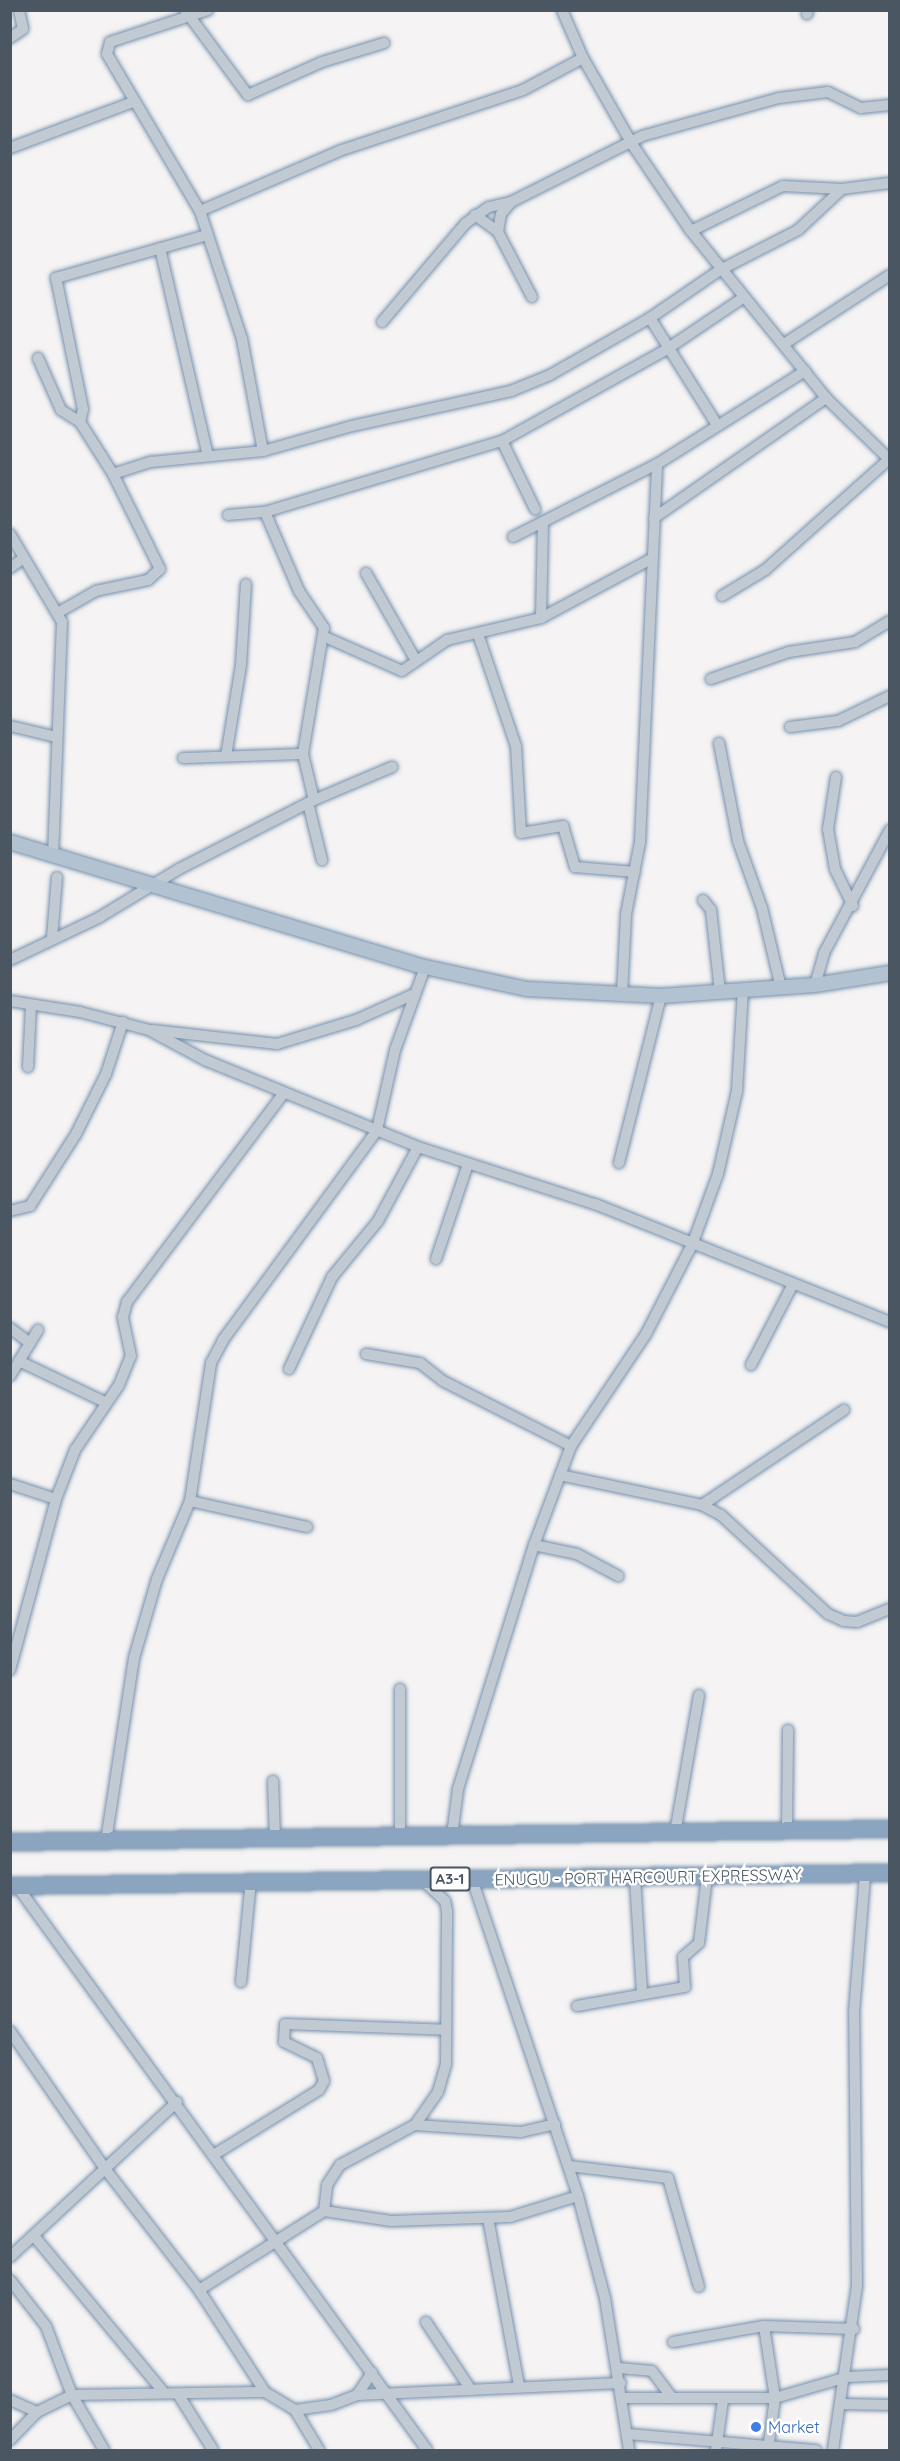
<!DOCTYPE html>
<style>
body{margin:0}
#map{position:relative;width:900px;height:2461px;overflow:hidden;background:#f5f3f3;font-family:Quicksand,sans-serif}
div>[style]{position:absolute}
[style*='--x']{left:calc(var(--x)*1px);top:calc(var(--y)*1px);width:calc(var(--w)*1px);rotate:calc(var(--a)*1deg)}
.roads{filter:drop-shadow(0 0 2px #7690ad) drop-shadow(0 0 2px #7690ad)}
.minor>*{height:10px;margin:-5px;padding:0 5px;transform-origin:5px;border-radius:5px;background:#c1cad2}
.major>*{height:14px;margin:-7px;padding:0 7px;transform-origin:7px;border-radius:7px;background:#b3c2d1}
.highway>*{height:16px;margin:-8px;padding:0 8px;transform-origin:8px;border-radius:8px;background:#8ba5c1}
.dots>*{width:16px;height:16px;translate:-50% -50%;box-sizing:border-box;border:3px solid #fff;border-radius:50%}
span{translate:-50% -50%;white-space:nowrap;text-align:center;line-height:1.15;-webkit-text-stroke:5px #fff;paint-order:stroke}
.shield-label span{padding:2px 4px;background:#fff;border:2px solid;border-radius:4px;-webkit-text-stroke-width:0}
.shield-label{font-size:15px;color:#4a5661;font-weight:700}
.street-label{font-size:16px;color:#4a5661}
.shop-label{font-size:16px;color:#366cbe}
.left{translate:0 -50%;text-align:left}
.frame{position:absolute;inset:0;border:12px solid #4a5661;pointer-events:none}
</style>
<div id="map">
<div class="roads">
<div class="minor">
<div style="--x:185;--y:10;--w:106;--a:53.5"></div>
<div style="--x:248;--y:95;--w:81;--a:-24"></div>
<div style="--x:322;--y:62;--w:65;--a:-17"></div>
<div style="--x:208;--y:10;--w:103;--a:161.9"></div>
<div style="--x:110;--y:42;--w:12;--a:104"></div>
<div style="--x:107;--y:54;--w:182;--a:59.4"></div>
<div style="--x:200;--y:211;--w:135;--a:71.8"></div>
<div style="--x:242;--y:339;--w:114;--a:79.4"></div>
<div style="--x:562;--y:10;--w:52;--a:66.4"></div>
<div style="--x:583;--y:58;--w:99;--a:60.3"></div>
<div style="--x:632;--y:144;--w:105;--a:55.9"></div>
<div style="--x:691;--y:231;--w:215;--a:51"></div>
<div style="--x:826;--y:398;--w:89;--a:44.1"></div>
<div style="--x:807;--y:14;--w:4;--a:-76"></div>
<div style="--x:10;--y:38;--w:16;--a:-35"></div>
<div style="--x:23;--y:29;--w:19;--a:-102"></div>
<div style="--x:10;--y:148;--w:131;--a:-20.5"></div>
<div style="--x:200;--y:211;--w:151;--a:-23.3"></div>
<div style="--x:339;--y:151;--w:194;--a:-18.3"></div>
<div style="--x:523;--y:90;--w:68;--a:-28.1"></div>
<div style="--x:475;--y:215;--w:29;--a:36"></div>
<div style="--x:691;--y:231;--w:102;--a:-26.1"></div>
<div style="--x:783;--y:186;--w:59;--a:2.9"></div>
<div style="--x:842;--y:189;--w:48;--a:-7.1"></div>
<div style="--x:160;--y:248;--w:213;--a:77"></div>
<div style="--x:532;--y:297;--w:73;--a:-117.6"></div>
<div style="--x:498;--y:232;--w:18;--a:-81"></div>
<div style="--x:501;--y:214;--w:16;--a:-50"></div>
<div style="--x:511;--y:202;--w:147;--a:-26.7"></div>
<div style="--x:642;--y:136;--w:142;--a:-15.5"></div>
<div style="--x:779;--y:98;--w:49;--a:-7"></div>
<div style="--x:828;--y:92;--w:37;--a:26"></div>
<div style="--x:861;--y:108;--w:29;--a:-6"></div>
<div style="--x:650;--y:318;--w:126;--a:57.9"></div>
<div style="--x:382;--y:322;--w:130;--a:-49.7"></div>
<div style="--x:466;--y:223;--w:28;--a:-35"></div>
<div style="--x:489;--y:207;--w:23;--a:-13"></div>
<div style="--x:784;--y:344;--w:126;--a:-33.1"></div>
<div style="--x:38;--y:358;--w:57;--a:66.1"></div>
<div style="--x:61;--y:410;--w:22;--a:32"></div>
<div style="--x:80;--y:422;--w:62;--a:57.6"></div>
<div style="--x:113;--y:474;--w:106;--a:63.7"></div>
<div style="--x:160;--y:569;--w:16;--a:137"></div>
<div style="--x:148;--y:580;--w:53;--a:168.1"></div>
<div style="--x:96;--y:591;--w:43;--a:150.4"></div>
<div style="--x:80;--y:422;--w:13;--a:-77"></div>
<div style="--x:83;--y:409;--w:134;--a:-101.6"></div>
<div style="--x:56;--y:278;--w:157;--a:-15.9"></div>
<div style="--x:502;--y:441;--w:76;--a:64.1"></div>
<div style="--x:113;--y:474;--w:40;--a:-18"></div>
<div style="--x:151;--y:462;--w:113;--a:-5.6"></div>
<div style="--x:263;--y:451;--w:92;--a:-15.7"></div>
<div style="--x:352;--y:426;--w:163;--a:-12.4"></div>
<div style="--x:511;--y:391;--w:42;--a:-22.3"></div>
<div style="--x:550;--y:375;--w:115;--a:-29.7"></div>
<div style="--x:650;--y:318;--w:85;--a:-34.4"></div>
<div style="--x:720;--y:270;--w:88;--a:-27.1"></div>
<div style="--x:798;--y:230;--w:60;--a:-43"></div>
<div style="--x:265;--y:512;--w:247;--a:-16.7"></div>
<div style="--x:502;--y:441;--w:189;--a:-29.1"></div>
<div style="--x:667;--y:349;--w:92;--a:-33.9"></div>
<div style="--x:228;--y:515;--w:37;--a:-5"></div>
<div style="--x:265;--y:512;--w:86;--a:66.7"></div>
<div style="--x:299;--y:591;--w:45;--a:56"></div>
<div style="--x:324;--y:628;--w:128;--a:99.5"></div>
<div style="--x:303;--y:754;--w:47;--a:76.6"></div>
<div style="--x:654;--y:518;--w:210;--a:-34.9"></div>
<div style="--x:10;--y:534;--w:102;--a:59.4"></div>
<div style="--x:62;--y:622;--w:233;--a:92.2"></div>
<div style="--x:513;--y:537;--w:161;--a:-26.9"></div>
<div style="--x:10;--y:568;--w:17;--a:-36"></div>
<div style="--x:366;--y:573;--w:99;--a:60.3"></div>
<div style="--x:722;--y:596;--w:50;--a:-31.2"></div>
<div style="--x:765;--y:570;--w:166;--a:-41.8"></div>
<div style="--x:541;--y:618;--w:96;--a:-88.8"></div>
<div style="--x:478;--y:634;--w:118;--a:71.3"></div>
<div style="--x:516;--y:746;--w:87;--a:86.7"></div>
<div style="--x:521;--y:833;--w:43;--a:-9.5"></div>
<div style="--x:563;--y:826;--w:43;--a:73.7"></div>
<div style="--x:575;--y:867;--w:60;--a:4.8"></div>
<div style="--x:325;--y:637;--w:84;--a:23.8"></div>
<div style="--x:402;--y:671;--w:55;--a:-34.6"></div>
<div style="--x:447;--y:640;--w:97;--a:-13.2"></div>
<div style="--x:541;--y:618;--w:125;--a:-28.2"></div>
<div style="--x:711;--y:679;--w:83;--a:-19.1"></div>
<div style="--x:789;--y:652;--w:67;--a:-8.6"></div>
<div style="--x:855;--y:642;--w:41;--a:-31"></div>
<div style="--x:10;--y:726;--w:47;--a:13.4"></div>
<div style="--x:790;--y:727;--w:48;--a:-7.1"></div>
<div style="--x:838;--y:721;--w:58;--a:-25.7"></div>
<div style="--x:719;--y:743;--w:100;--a:79"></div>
<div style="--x:738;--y:841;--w:71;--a:70.3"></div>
<div style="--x:762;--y:908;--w:82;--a:76.6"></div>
<div style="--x:226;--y:756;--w:92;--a:-80.6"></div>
<div style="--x:241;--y:665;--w:81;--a:-86.5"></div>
<div style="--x:183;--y:758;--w:120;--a:-1.9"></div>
<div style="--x:836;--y:777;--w:53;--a:98.7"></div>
<div style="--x:828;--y:829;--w:41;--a:80.1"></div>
<div style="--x:835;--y:869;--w:41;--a:64.1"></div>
<div style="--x:308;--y:803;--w:59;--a:76.2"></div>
<div style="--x:703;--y:900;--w:13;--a:51"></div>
<div style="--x:711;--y:910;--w:82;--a:83.7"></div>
<div style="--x:52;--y:938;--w:61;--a:-85.3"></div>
<div style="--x:10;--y:960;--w:100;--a:-25.5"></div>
<div style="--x:100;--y:917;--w:92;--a:-31.3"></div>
<div style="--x:179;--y:869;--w:152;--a:-27.1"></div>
<div style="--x:314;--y:800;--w:85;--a:-22.9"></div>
<div style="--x:815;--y:985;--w:33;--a:-74"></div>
<div style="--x:824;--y:953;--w:140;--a:-61.8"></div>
<div style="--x:622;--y:994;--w:80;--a:-87.1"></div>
<div style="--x:626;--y:914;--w:73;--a:-79"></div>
<div style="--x:640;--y:842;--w:378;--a:-87.4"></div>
<div style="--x:657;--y:464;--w:175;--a:-32.1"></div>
<div style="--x:10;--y:1001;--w:71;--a:8.9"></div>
<div style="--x:80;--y:1012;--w:71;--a:14.6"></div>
<div style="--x:149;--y:1030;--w:64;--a:28.2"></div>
<div style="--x:205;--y:1060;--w:230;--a:22.2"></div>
<div style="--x:418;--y:1147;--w:186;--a:17.9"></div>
<div style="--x:595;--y:1204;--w:318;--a:21.8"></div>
<div style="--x:152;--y:1030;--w:126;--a:6.4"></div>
<div style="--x:277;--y:1044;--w:83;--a:-16.9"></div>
<div style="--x:356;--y:1020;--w:61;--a:-24.1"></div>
<div style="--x:28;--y:1067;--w:62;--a:-87.2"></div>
<div style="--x:619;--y:1163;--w:172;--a:-75.9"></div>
<div style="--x:10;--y:1211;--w:21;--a:-14"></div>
<div style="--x:30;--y:1206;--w:85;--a:-57.4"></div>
<div style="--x:76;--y:1134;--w:67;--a:-63.4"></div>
<div style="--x:106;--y:1074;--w:55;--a:-71.9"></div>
<div style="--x:436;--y:1259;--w:100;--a:-71.4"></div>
<div style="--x:10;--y:1328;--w:25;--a:37"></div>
<div style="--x:366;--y:1354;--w:55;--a:9.5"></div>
<div style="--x:420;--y:1363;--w:29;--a:38"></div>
<div style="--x:443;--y:1381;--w:144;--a:26.9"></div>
<div style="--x:19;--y:1361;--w:95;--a:25.5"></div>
<div style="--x:751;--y:1365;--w:91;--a:-62.6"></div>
<div style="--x:289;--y:1369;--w:102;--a:-64.9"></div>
<div style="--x:332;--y:1277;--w:72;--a:-50.6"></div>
<div style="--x:378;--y:1221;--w:84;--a:-61.6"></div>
<div style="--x:10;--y:1376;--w:54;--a:-58.7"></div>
<div style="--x:560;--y:1475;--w:145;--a:11.9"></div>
<div style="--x:702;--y:1505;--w:21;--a:28"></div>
<div style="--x:721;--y:1515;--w:146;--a:42.8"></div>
<div style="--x:828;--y:1614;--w:17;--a:24"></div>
<div style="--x:844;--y:1621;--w:13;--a:4"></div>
<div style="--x:857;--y:1622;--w:35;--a:-22"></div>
<div style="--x:10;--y:1484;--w:48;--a:18.1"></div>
<div style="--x:190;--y:1501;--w:120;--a:12.5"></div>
<div style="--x:702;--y:1505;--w:171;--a:-33.8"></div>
<div style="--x:534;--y:1545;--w:44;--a:11.8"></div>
<div style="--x:577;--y:1554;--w:47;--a:28.2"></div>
<div style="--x:10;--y:1670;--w:177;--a:-74.9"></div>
<div style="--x:56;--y:1499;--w:53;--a:-68.8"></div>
<div style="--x:75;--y:1450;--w:78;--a:-55.9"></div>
<div style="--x:119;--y:1385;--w:31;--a:-68"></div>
<div style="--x:131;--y:1356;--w:40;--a:-102"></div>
<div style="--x:123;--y:1317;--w:16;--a:-75"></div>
<div style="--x:127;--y:1302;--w:261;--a:-53.1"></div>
<div style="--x:400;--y:1689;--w:148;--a:90"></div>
<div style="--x:273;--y:1781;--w:58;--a:88"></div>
<div style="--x:787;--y:1831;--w:101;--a:-89.4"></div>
<div style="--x:675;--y:1833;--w:140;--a:-80.1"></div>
<div style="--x:452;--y:1836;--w:47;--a:-82.7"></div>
<div style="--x:458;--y:1789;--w:256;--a:-72.7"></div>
<div style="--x:534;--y:1545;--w:106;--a:-69.5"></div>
<div style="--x:571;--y:1446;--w:135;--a:-56.2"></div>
<div style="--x:646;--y:1334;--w:100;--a:-62.7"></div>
<div style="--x:692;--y:1245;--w:76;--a:-69.9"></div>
<div style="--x:718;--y:1174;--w:85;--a:-77.1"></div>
<div style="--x:737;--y:1091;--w:100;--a:-86.6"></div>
<div style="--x:106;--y:1841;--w:185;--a:-81.3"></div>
<div style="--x:134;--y:1658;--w:82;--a:-73.8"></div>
<div style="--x:157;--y:1579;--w:85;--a:-67.1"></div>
<div style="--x:190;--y:1501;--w:140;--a:-81.3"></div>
<div style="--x:211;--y:1363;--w:26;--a:-62"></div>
<div style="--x:223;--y:1340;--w:260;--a:-53.7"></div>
<div style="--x:377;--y:1130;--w:82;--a:-77.3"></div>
<div style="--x:395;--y:1050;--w:88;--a:-70.1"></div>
<div style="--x:635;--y:1878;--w:116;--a:86.5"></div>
<div style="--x:472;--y:1879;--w:334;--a:71.5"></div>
<div style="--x:578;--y:2196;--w:106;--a:75.2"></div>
<div style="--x:605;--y:2298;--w:154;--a:81"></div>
<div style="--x:17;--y:1886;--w:697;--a:53.98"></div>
<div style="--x:241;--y:1982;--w:102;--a:-84.4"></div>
<div style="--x:577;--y:2006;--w:110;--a:-10"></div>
<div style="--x:685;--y:1987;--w:30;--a:-94"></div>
<div style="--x:683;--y:1957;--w:21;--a:-41"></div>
<div style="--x:699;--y:1943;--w:66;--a:-83.1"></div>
<div style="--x:10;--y:2031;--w:169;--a:55.4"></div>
<div style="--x:106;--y:2170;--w:152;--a:52.2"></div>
<div style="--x:199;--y:2290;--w:121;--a:57.1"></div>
<div style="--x:415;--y:2125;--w:40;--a:-55.1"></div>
<div style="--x:438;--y:2092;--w:29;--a:-74"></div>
<div style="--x:446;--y:2064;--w:153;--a:-89.6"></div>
<div style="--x:447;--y:1911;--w:10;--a:-101"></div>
<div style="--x:445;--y:1901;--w:33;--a:-137"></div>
<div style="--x:215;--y:2154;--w:122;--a:-31.6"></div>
<div style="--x:319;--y:2090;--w:10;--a:-61"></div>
<div style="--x:324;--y:2081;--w:24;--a:-107"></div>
<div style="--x:317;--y:2058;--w:37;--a:-154"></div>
<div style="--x:284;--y:2042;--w:18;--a:-87"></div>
<div style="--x:285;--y:2024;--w:160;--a:2.1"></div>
<div style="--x:569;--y:2166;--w:100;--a:6.9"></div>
<div style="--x:668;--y:2178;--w:113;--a:74.1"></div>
<div style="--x:324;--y:2211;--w:26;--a:-83"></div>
<div style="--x:327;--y:2185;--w:24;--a:-57"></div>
<div style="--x:340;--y:2165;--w:85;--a:-28.1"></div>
<div style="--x:415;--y:2125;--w:106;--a:3.8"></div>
<div style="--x:521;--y:2132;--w:35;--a:-13"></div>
<div style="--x:488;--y:2218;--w:171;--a:79.5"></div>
<div style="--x:34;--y:2236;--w:200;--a:50.3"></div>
<div style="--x:10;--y:2257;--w:228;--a:-42.9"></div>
<div style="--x:10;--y:2280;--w:58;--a:52"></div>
<div style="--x:46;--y:2326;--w:74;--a:69.4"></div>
<div style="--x:72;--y:2395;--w:64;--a:59.8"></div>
<div style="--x:199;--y:2290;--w:148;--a:-32.3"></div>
<div style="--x:324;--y:2211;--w:68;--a:8.5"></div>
<div style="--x:391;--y:2221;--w:119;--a:-1.9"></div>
<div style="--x:510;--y:2217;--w:71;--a:-17.2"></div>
<div style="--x:426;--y:2322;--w:78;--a:56.5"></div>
<div style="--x:764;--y:2326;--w:73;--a:81.3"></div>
<div style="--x:775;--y:2398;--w:52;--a:97.7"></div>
<div style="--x:673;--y:2342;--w:92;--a:-10"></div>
<div style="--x:764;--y:2326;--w:90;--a:1.9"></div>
<div style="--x:619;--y:2368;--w:33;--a:5"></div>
<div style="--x:652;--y:2371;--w:34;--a:53"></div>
<div style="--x:178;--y:2394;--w:66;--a:58"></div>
<div style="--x:357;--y:2395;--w:27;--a:-56"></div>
<div style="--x:622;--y:2398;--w:153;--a:0"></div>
<div style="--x:775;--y:2398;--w:75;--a:-16.3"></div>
<div style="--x:847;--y:2377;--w:43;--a:-2.7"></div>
<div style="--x:10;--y:2400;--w:30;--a:24"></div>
<div style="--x:842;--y:2404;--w:48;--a:1.2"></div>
<div style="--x:295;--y:2410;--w:47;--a:59"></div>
<div style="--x:628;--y:2434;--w:189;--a:4.9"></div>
<div style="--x:10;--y:2440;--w:39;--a:-46"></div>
<div style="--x:37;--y:2412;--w:39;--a:-26"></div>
<div style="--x:72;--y:2395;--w:193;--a:-0.9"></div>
<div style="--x:265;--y:2392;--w:35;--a:31"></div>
<div style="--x:295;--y:2410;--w:36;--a:-8"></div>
<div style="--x:331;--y:2405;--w:28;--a:-21"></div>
<div style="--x:357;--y:2395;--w:264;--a:-2.6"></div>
<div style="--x:716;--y:2450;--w:50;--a:-82"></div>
<div style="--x:833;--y:2450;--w:166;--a:-81.7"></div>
<div style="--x:857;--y:2286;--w:274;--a:-90.6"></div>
<div style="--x:854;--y:2012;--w:138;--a:-85.4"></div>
</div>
<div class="major">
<div style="--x:10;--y:842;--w:433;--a:16.8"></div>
<div style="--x:425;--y:967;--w:104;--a:12.2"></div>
<div style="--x:527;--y:989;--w:134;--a:3"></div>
<div style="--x:661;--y:996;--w:154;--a:-4.1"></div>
<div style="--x:815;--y:985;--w:76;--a:-9.1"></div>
</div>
<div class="highway">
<div style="--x:10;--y:1842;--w:880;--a:-0.85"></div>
<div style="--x:10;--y:1886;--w:880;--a:-0.85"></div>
</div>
</div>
<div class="dots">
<div style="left:756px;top:2427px;background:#3f7fe0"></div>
</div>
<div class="shield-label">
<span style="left:450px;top:1879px">A3-1</span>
</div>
<div class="street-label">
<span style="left:648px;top:1877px;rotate:-1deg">ENUGU - PORT HARCOURT EXPRESSWAY</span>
</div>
<div class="shop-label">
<span class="left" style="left:768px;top:2427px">Market</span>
</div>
<div class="frame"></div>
</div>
